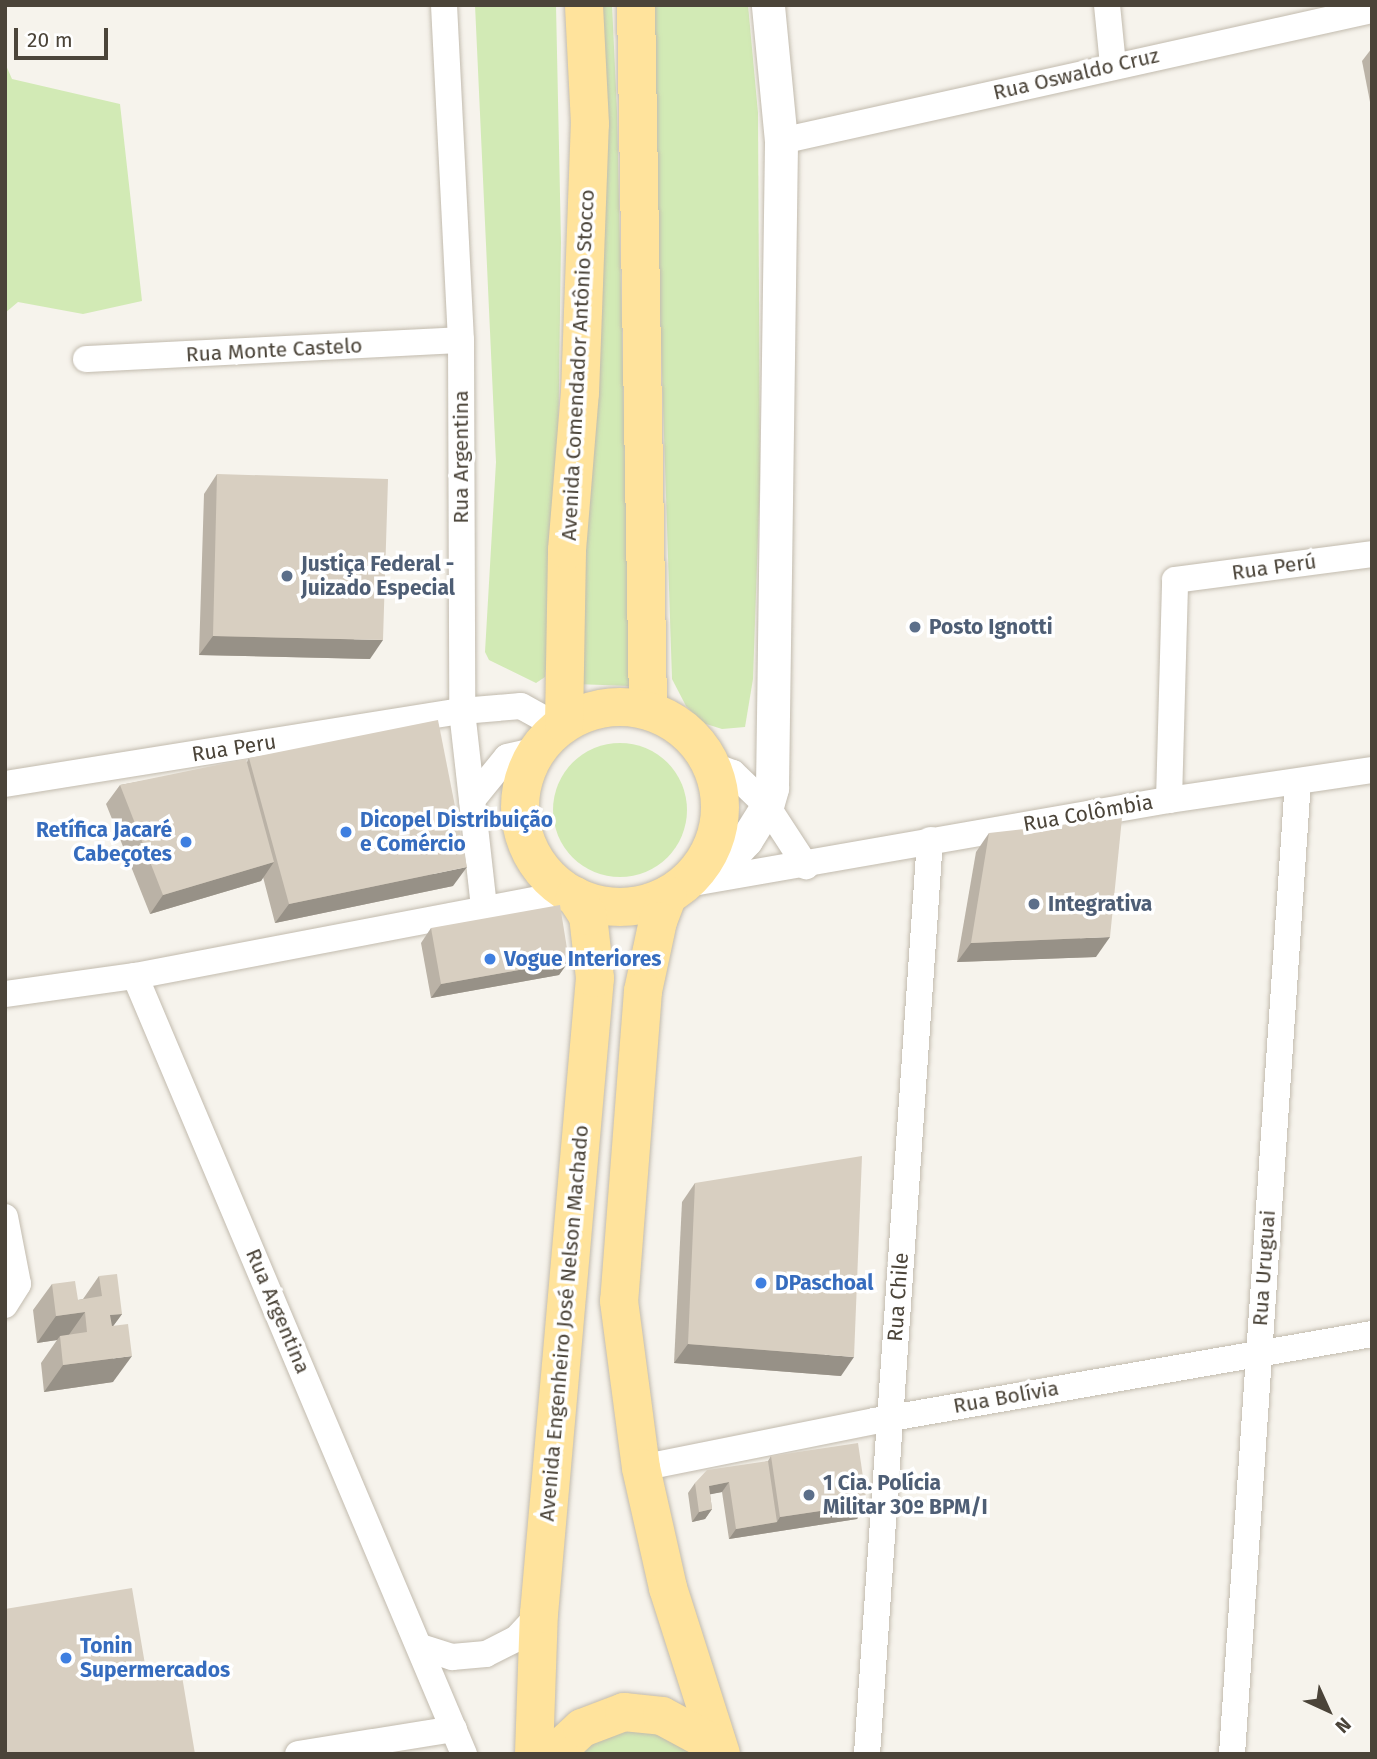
<!DOCTYPE html>
<meta charset="utf-8">
<style>
body{margin:0}
#map{position:relative;width:1377px;height:1759px;overflow:hidden;background:#f6f3ec;font-family:"Fira Sans",sans-serif}
div>[style]{position:absolute}
[style*='--x']{left:calc(var(--x)*1px);top:calc(var(--y)*1px);width:calc(var(--w)*1px);rotate:calc(var(--a)*1deg)}
.green>*{inset:0;background:#d2eab5}
.round{border-radius:50%}
.roads{filter:drop-shadow(0 0 2px #c2bbae) drop-shadow(0 0 2px #c2bbae)}
.minor>*{height:26px;margin:-13px;padding:0 13px;transform-origin:13px;border-radius:13px;background:#fff}
.tertiary>*{height:33px;margin:-16.5px;padding:0 16.5px;transform-origin:16.5px;border-radius:16.5px;background:#fff}
.primary>*{height:38px;margin:-19px;padding:0 19px;transform-origin:19px;border-radius:19px;background:#ffe39c}
.primary>.ring{margin:-19px;padding:0;box-sizing:content-box;background:none;border:38px solid #ffe39c;border-radius:50%}
.wall>*{inset:0;background:#bab2a6}
.shaded-wall>*{inset:0;background:#979187}
.building>*{inset:0;background:#d8cfc1}
.dots>*{width:19px;height:19px;translate:-50% -50%;box-sizing:border-box;border:4px solid #fff;border-radius:50%}
span{translate:-50% -50%;white-space:nowrap;text-align:center;line-height:1.15;-webkit-text-stroke:7px #fff;paint-order:stroke}
.street-label{font-size:21px;color:#4b4439}
.service-label{font-size:21px;color:#4e5e75;font-weight:700}
.left{translate:0 -50%;text-align:left}
.shop-label{font-size:21px;color:#366cbe;font-weight:700}
.right{translate:-100% -50%;text-align:right}
.frame{position:absolute;inset:0;border:7px solid #4b4439;pointer-events:none}
.north{position:absolute;left:1293px;top:1675px;width:70px;height:70px;-webkit-text-stroke:5px #fff;paint-order:stroke;rotate:135deg;font-size:19px;font-weight:700;line-height:28px;text-align:center;color:#4b4439}
.north::after{content:'';display:block;margin:auto;width:24px;height:32px;background:#4b4439;clip-path:polygon(50% 0,100% 100%,50% 72%,0 100%)}
.scale{position:absolute;left:14px;top:28px;width:94px;height:32px;box-sizing:border-box;border:4px solid #4b4439;border-top:0;padding-left:9px;font-size:21px;line-height:24px;white-space:nowrap;color:#4b4439;-webkit-text-stroke:5px #fff;paint-order:stroke}
</style>
<div id="map">
<div class="green">
<div style="clip-path:polygon(475px 5px,556px 5px,561px 242px,558px 457px,547px 659px,545px 677px,536px 683px,489px 660px,485px 652px,496px 462px)"></div>
<div style="clip-path:polygon(598px 5px,612px 5px,617px 111px,630px 686px,575px 684px)"></div>
<div style="clip-path:polygon(650px 5px,748px 5px,758px 113px,760px 478px,753px 679px,745px 727px,722px 729px,703px 723px,686px 706px,672px 679px)"></div>
<div style="clip-path:polygon(5px 63px,12px 79px,120px 104px,142px 301px,83px 314px,18px 302px,5px 313px)"></div>
<div class="round" style="left:553px;top:743px;width:134px;height:134px"></div>
<div style="clip-path:polygon(640px 1722px,713px 1754px,579px 1754px,584px 1746px)"></div>
</div>
<div class="roads">
<div class="minor">
<div style="--x:444;--y:5;--w:335;--a:87.1"></div>
<div style="--x:461;--y:340;--w:371;--a:89.8"></div>
<div style="--x:462;--y:711;--w:198;--a:83.6"></div>
<div style="--x:1107;--y:5;--w:60;--a:84.3"></div>
<div style="--x:781;--y:141;--w:605;--a:-12.5"></div>
<div style="--x:86;--y:359;--w:375;--a:-2.9"></div>
<div style="--x:711;--y:765;--w:23;--a:20"></div>
<div style="--x:733;--y:773;--w:47;--a:44.1"></div>
<div style="--x:767;--y:806;--w:72;--a:57"></div>
<div style="--x:5;--y:784;--w:463;--a:-9.1"></div>
<div style="--x:462;--y:711;--w:59;--a:-4.8"></div>
<div style="--x:521;--y:706;--w:43;--a:28.9"></div>
<div style="--x:472;--y:800;--w:55;--a:-50.9"></div>
<div style="--x:507;--y:757;--w:32;--a:-13"></div>
<div style="--x:1169;--y:800;--w:220;--a:-88.4"></div>
<div style="--x:1175;--y:580;--w:199;--a:-7.5"></div>
<div style="--x:687;--y:884;--w:489;--a:-9.9"></div>
<div style="--x:1169;--y:800;--w:205;--a:-8.4"></div>
<div style="--x:135;--y:976;--w:845;--a:67.08"></div>
<div style="--x:5;--y:994;--w:131;--a:-7.9"></div>
<div style="--x:135;--y:976;--w:442;--a:-10.8"></div>
<div style="--x:5;--y:1217;--w:68;--a:79"></div>
<div style="--x:18;--y:1284;--w:25;--a:122"></div>
<div style="--x:641;--y:1468;--w:238;--a:-11.4"></div>
<div style="--x:874;--y:1421;--w:506;--a:-9.91"></div>
<div style="--x:421;--y:1647;--w:33;--a:18"></div>
<div style="--x:452;--y:1657;--w:34;--a:-5"></div>
<div style="--x:486;--y:1654;--w:34;--a:-27"></div>
<div style="--x:516;--y:1639;--w:34;--a:-47"></div>
<div style="--x:298;--y:1754;--w:158;--a:-9.1"></div>
<div style="--x:867;--y:1754;--w:916;--a:-86.06"></div>
<div style="--x:1232;--y:1754;--w:974;--a:-86.12"></div>
</div>
<div class="tertiary">
<div style="--x:695;--y:873;--w:42;--a:-26.6"></div>
<div style="--x:733;--y:854;--w:19;--a:-47"></div>
<div style="--x:746;--y:840;--w:40;--a:-58"></div>
<div style="--x:767;--y:806;--w:19;--a:-74"></div>
<div style="--x:772;--y:788;--w:647;--a:-89.2"></div>
<div style="--x:781;--y:141;--w:137;--a:-95.5"></div>
</div>
<div class="primary">
<div style="--x:636;--y:5;--w:705;--a:89.02"></div>
<div class="ring" style="left:520px;top:707px;width:162px;height:162px"></div>
<div style="--x:564;--y:724;--w:174;--a:-89"></div>
<div style="--x:567;--y:550;--w:158;--a:-85.3"></div>
<div style="--x:580;--y:393;--w:269;--a:-87.9"></div>
<div style="--x:590;--y:124;--w:119;--a:-92.9"></div>
<div style="--x:668;--y:895;--w:28;--a:111"></div>
<div style="--x:658;--y:921;--w:72;--a:102.1"></div>
<div style="--x:643;--y:991;--w:311;--a:94.4"></div>
<div style="--x:619;--y:1301;--w:168;--a:82.5"></div>
<div style="--x:641;--y:1468;--w:123;--a:77.3"></div>
<div style="--x:668;--y:1588;--w:174;--a:72.3"></div>
<div style="--x:534;--y:1754;--w:140;--a:-88"></div>
<div style="--x:539;--y:1614;--w:638;--a:-84.97"></div>
<div style="--x:595;--y:978;--w:62;--a:-96.4"></div>
<div style="--x:588;--y:916;--w:24;--a:-123"></div>
<div style="--x:554;--y:1754;--w:38;--a:-43"></div>
<div style="--x:582;--y:1728;--w:45;--a:-20.9"></div>
<div style="--x:624;--y:1712;--w:38;--a:6"></div>
<div style="--x:662;--y:1716;--w:59;--a:28.3"></div>
</div>
</div>
<div class="wall">
<div style="clip-path:polygon(1372px 48px,1372px 112px,1362px 61px)"></div>
<div style="clip-path:polygon(217px 474px,370px 659px,199px 655px,204px 494px)"></div>
<div style="clip-path:polygon(249px 758px,453px 886px,275px 923px,263px 877px,261px 881px,150px 914px,106px 804px,120px 785px,247px 762px)"></div>
<div style="clip-path:polygon(989px 833px,1096px 957px,957px 962px,976px 852px)"></div>
<div style="clip-path:polygon(431px 928px,569px 961px,559px 975px,431px 998px,421px 943px)"></div>
<div style="clip-path:polygon(695px 1183px,841px 1376px,674px 1363px,682px 1202px)"></div>
<div style="clip-path:polygon(99px 1276px,122px 1314px,113px 1326px,113px 1382px,44px 1392px,41px 1363px,57px 1340px,37px 1343px,33px 1310px,52px 1284px,78px 1300px,83px 1299px)"></div>
<div style="clip-path:polygon(771px 1456px,867px 1504px,857px 1519px,729px 1539px,722px 1492px,710px 1494px,712px 1509px,705px 1519px,692px 1522px,688px 1493px,695px 1483px,768px 1461px)"></div>
</div>
<div class="shaded-wall">
<div style="clip-path:polygon(213px 636px,383px 640px,370px 659px,199px 655px)"></div>
<div style="clip-path:polygon(274px 862px,261px 881px,150px 914px,163px 895px)"></div>
<div style="clip-path:polygon(467px 867px,453px 886px,275px 923px,289px 904px)"></div>
<div style="clip-path:polygon(1110px 937px,1096px 957px,957px 962px,971px 943px)"></div>
<div style="clip-path:polygon(569px 961px,559px 975px,431px 998px,441px 984px)"></div>
<div style="clip-path:polygon(85px 1312px,66px 1339px,60px 1336px,57px 1340px,37px 1343px,56px 1316px)"></div>
<div style="clip-path:polygon(122px 1314px,103px 1340px,110px 1315px)"></div>
<div style="clip-path:polygon(688px 1344px,854px 1357px,841px 1376px,674px 1363px)"></div>
<div style="clip-path:polygon(132px 1356px,113px 1382px,44px 1392px,63px 1365px)"></div>
<div style="clip-path:polygon(729px 1482px,722px 1492px,702px 1496px,709px 1486px)"></div>
<div style="clip-path:polygon(867px 1504px,857px 1519px,729px 1539px,736px 1529px,777px 1522px,780px 1517px)"></div>
<div style="clip-path:polygon(712px 1509px,705px 1519px,692px 1522px,699px 1512px)"></div>
</div>
<div class="building">
<div style="clip-path:polygon(217px 474px,388px 479px,383px 640px,213px 636px)"></div>
<div style="clip-path:polygon(438px 720px,467px 867px,289px 904px,249px 758px)"></div>
<div style="clip-path:polygon(246px 759px,274px 862px,163px 895px,120px 785px)"></div>
<div style="clip-path:polygon(1122px 818px,1110px 937px,971px 943px,989px 833px)"></div>
<div style="clip-path:polygon(560px 905px,569px 961px,441px 984px,431px 928px)"></div>
<div style="clip-path:polygon(862px 1156px,854px 1357px,688px 1344px,695px 1183px)"></div>
<div style="clip-path:polygon(117px 1274px,122px 1314px,110px 1315px,112px 1326px,128px 1324px,132px 1356px,63px 1365px,60px 1336px,87px 1332px,85px 1312px,56px 1316px,52px 1284px,75px 1281px,78px 1300px,102px 1296px,99px 1276px)"></div>
<div style="clip-path:polygon(858px 1443px,867px 1504px,780px 1517px,771px 1456px)"></div>
<div style="clip-path:polygon(768px 1461px,777px 1522px,736px 1529px,729px 1482px,709px 1486px,712px 1509px,699px 1512px,695px 1483px,707px 1470px)"></div>
<div style="clip-path:polygon(132px 1588px,147px 1676px,181px 1670px,195px 1754px,5px 1754px,5px 1609px)"></div>
</div>
<div class="dots">
<div style="left:287px;top:576px;background:#5c6f8a"></div>
<div style="left:915px;top:627px;background:#5c6f8a"></div>
<div style="left:346px;top:832px;background:#3f7fe0"></div>
<div style="left:186px;top:842px;background:#3f7fe0"></div>
<div style="left:1034px;top:904px;background:#5c6f8a"></div>
<div style="left:490px;top:959px;background:#3f7fe0"></div>
<div style="left:761px;top:1283px;background:#3f7fe0"></div>
<div style="left:809px;top:1495px;background:#5c6f8a"></div>
<div style="left:66px;top:1658px;background:#3f7fe0"></div>
</div>
<div class="street-label">
<span style="left:1076px;top:74px;rotate:-13deg">Rua Oswaldo Cruz</span>
<span style="left:274px;top:350px;rotate:-3deg">Rua Monte Castelo</span>
<span style="left:578px;top:365px;rotate:-87deg">Avenida Comendador Antônio Stocco</span>
<span style="left:461px;top:457px;rotate:-90deg">Rua Argentina</span>
<span style="left:1274px;top:567px;rotate:-8deg">Rua Perú</span>
<span style="left:234px;top:748px;rotate:-9deg">Rua Peru</span>
<span style="left:1088px;top:813px;rotate:-10deg">Rua Colômbia</span>
<span style="left:1264px;top:1268px;rotate:-86deg">Rua Uruguai</span>
<span style="left:898px;top:1297px;rotate:-86deg">Rua Chile</span>
<span style="left:278px;top:1311px;rotate:67deg">Rua Argentina</span>
<span style="left:564px;top:1323px;rotate:-85deg">Avenida Engenheiro José Nelson Machado</span>
<span style="left:1006px;top:1397px;rotate:-10deg">Rua Bolívia</span>
</div>
<div class="service-label">
<span class="left" style="left:301px;top:576px">Justiça Federal -<br>Juizado Especial</span>
<span class="left" style="left:929px;top:627px">Posto Ignotti</span>
<span class="left" style="left:1048px;top:904px">Integrativa</span>
<span class="left" style="left:823px;top:1495px">1 Cia. Polícia<br>Militar 30º BPM/I</span>
</div>
<div class="shop-label">
<span class="left" style="left:360px;top:832px">Dicopel Distribuição<br>e Comércio</span>
<span class="right" style="left:172px;top:842px">Retífica Jacaré<br>Cabeçotes</span>
<span class="left" style="left:504px;top:959px">Vogue Interiores</span>
<span class="left" style="left:775px;top:1283px">DPaschoal</span>
<span class="left" style="left:80px;top:1658px">Tonin<br>Supermercados</span>
</div>
<div class="frame"></div>
<div class="north">N</div>
<div class="scale">20 m</div>
</div>
